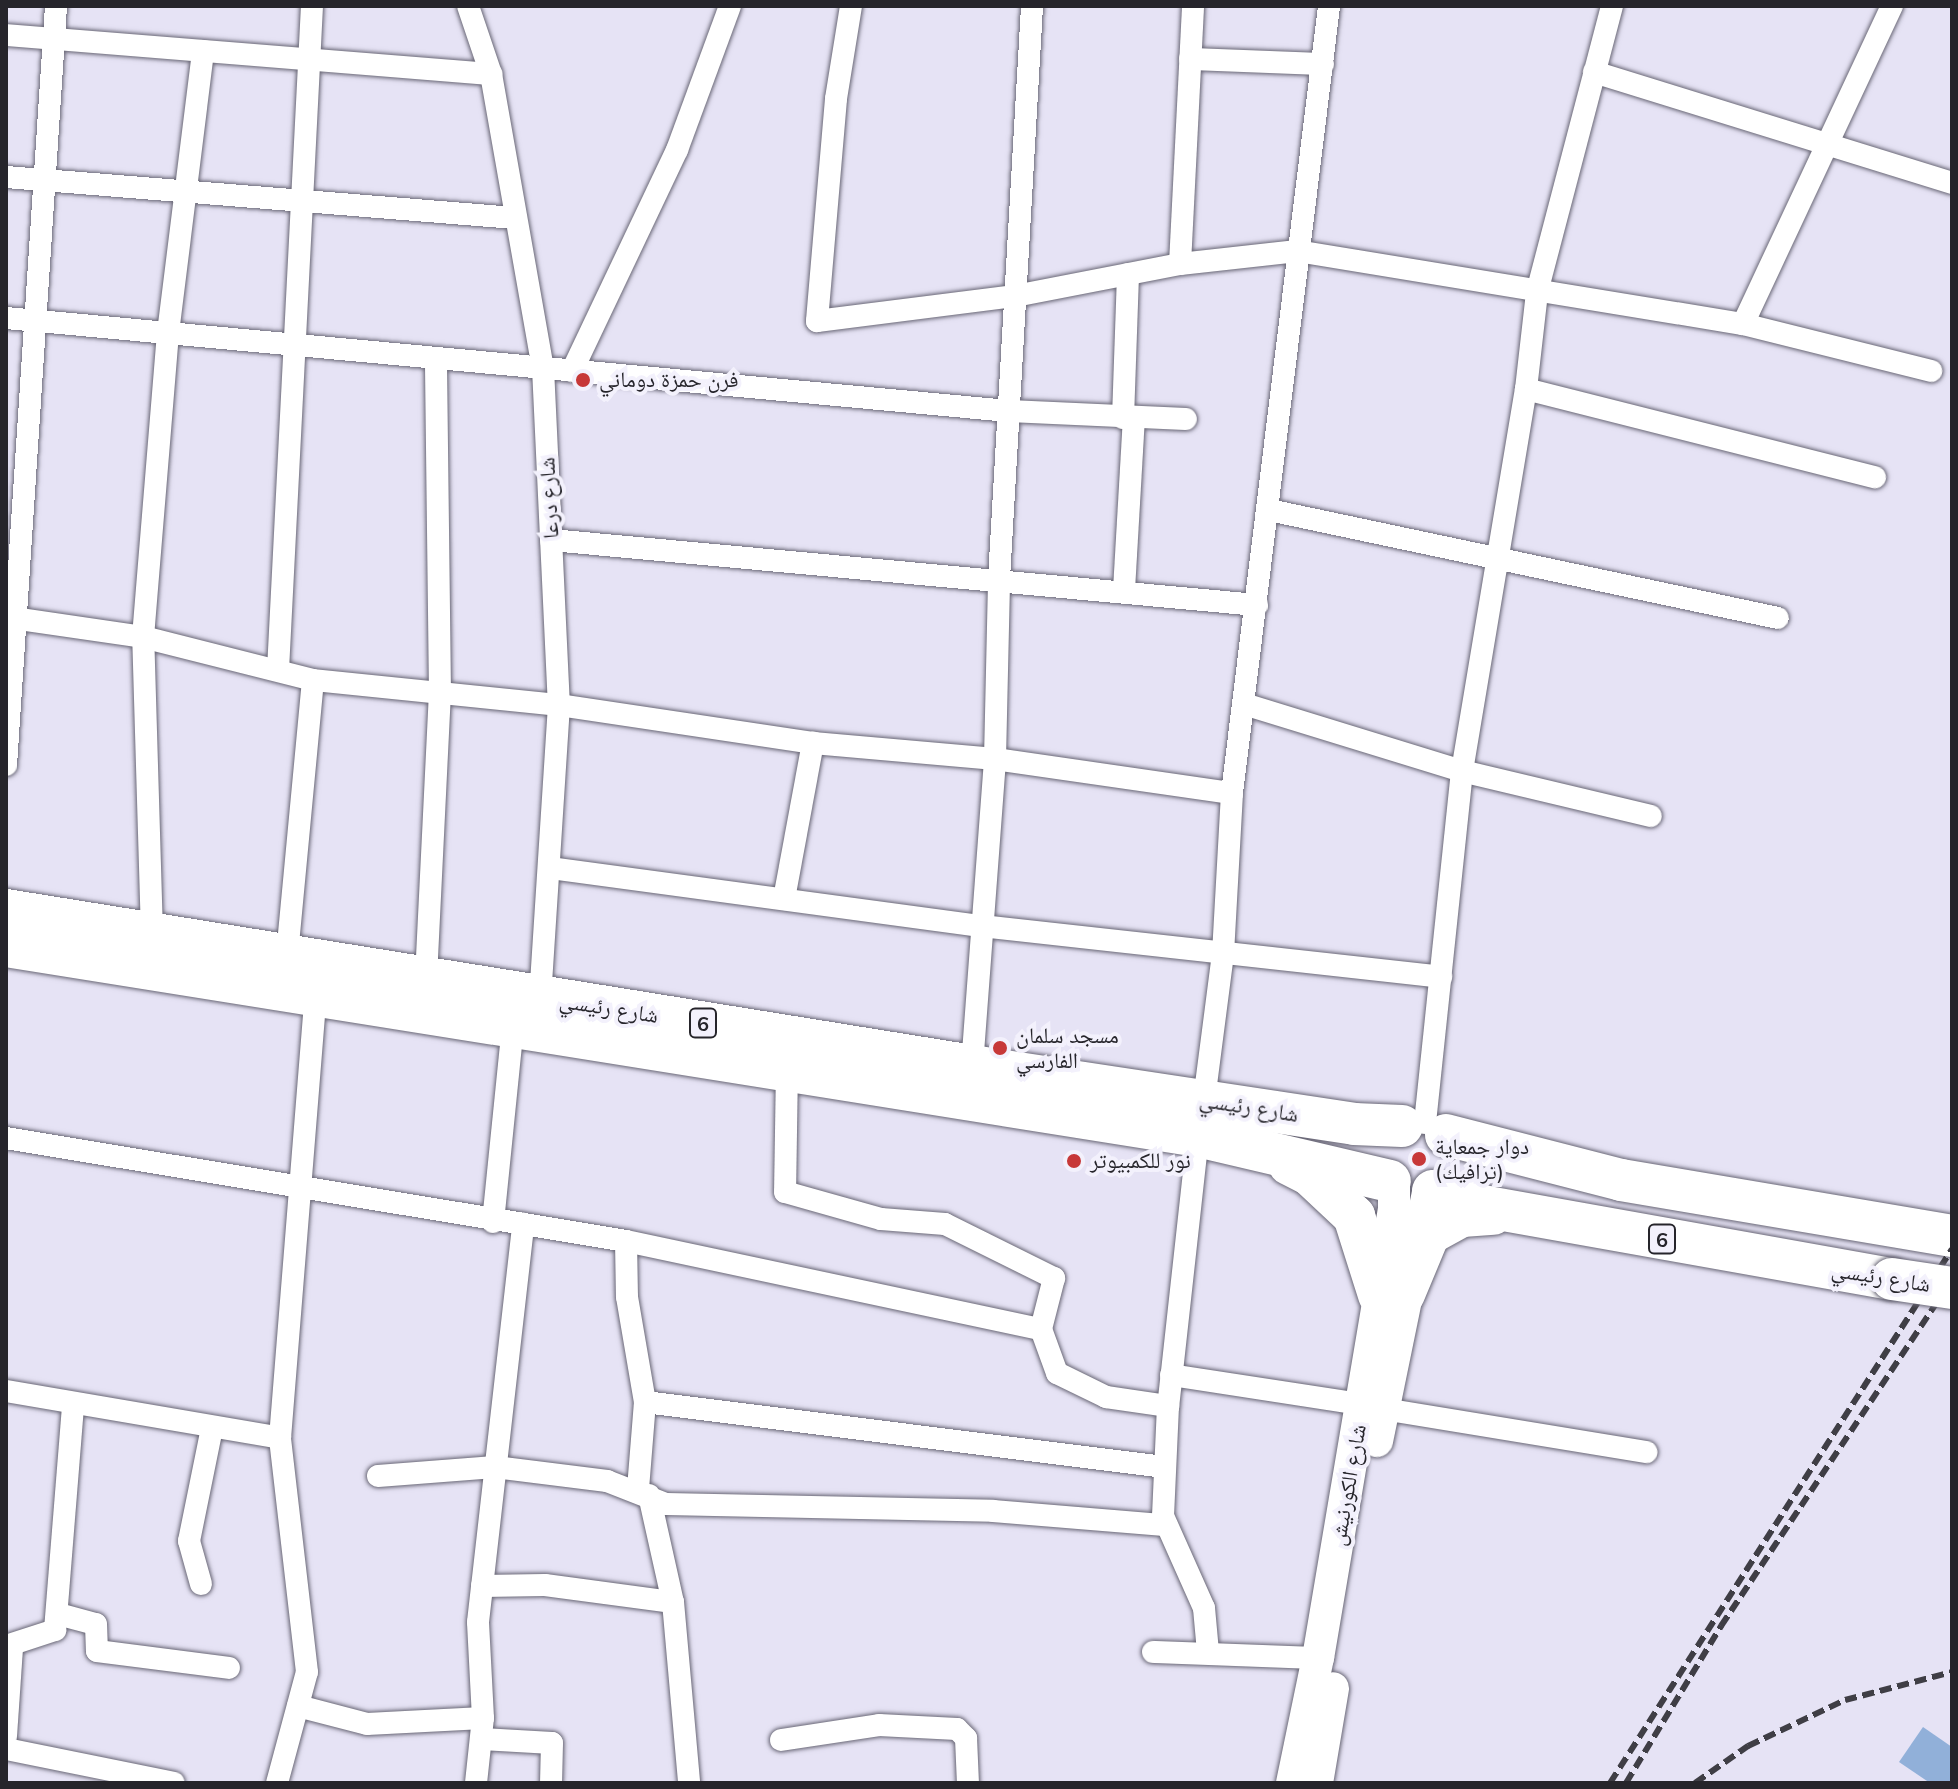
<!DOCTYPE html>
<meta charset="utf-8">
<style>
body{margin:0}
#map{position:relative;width:1958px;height:1789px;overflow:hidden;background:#e6e3f5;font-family:Mulish,"Noto Naskh Arabic",sans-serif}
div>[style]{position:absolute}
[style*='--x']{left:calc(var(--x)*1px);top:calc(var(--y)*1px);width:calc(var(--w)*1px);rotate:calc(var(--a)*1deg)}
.water>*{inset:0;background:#91b0d9}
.roads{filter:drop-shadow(0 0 2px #696776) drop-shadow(0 0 2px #696776)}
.street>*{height:22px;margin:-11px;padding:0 11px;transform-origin:11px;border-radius:11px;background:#fff}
.secondary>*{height:32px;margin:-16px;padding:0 16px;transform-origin:16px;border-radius:16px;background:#fff}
.highway>*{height:42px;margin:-21px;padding:0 21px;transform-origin:21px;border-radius:21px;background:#fff}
.rail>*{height:6px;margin-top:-3px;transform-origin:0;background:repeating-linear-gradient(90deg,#3f3e45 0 12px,transparent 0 18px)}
.bridges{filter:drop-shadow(0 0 2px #696776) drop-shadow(0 0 2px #696776)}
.highway-bridge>*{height:42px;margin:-21px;padding:0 21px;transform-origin:21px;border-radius:21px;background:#fff}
.dots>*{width:22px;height:22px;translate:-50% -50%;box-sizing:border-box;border:4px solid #f3f1fc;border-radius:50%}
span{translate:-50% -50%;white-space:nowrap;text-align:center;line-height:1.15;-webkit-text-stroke:8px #f3f1fc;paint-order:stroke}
.shield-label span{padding:2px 6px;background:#f3f1fc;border:2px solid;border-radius:6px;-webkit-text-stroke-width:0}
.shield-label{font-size:20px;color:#26252b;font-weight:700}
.poi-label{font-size:22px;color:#26252b}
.left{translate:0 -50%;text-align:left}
.street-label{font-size:22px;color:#26252b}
.frame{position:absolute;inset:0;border:8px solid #26252b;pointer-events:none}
</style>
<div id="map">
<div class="water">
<div style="clip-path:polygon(1923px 1727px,1952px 1747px,1952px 1783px,1930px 1783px,1899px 1762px)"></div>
</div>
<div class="roads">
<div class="street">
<div style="--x:468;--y:6;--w:72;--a:71.3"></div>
<div style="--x:491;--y:74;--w:299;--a:80"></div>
<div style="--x:543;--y:368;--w:337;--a:87.3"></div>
<div style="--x:559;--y:705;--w:293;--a:93.7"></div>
<div style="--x:851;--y:6;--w:94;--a:99.2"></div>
<div style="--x:836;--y:99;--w:223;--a:94.9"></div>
<div style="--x:817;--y:321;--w:200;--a:-7.2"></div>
<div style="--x:1015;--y:296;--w:168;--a:-11"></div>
<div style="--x:1180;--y:264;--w:118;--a:-6.3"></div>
<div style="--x:1297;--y:251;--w:452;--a:9.3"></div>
<div style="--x:1743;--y:324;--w:194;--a:14"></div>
<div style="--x:6;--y:35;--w:487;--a:4.6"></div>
<div style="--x:1190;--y:59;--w:133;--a:2.2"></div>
<div style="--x:1594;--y:72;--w:375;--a:17.2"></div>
<div style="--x:6;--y:177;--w:511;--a:4.61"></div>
<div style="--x:1180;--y:264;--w:258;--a:-87.1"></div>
<div style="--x:6;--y:318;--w:1007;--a:5.3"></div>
<div style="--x:1009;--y:411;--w:177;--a:2.6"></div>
<div style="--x:1743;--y:324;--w:351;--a:-64.9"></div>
<div style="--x:572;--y:371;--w:245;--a:-64.6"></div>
<div style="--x:677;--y:150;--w:153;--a:-69.8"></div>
<div style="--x:1526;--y:389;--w:360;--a:14.2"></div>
<div style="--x:1123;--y:418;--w:144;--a:-88"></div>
<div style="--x:1269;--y:510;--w:520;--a:11.98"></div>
<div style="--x:551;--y:540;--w:709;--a:5.26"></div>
<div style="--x:1124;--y:590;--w:171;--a:-86.7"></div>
<div style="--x:6;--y:617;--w:138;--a:8.3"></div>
<div style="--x:143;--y:637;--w:175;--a:14.2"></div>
<div style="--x:313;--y:680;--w:247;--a:5.8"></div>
<div style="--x:559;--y:705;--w:257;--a:8.5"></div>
<div style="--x:813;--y:743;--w:183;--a:5"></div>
<div style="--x:995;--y:759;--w:239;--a:8.2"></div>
<div style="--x:278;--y:670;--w:665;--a:-87.07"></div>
<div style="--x:1244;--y:704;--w:228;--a:17.1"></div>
<div style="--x:1462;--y:771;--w:194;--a:13.4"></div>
<div style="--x:6;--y:765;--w:761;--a:-86.23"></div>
<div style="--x:551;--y:868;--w:434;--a:7.7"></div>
<div style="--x:981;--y:926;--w:463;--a:6.3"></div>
<div style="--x:784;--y:899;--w:159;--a:-79.5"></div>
<div style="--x:152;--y:934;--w:297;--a:-91.7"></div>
<div style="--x:143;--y:637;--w:305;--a:-85.3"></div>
<div style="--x:168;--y:333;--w:284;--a:-82.9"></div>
<div style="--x:287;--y:955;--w:276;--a:-84.6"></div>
<div style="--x:426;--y:978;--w:285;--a:-87.2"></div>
<div style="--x:440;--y:693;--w:335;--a:-90.7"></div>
<div style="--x:972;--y:1066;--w:308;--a:-85.7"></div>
<div style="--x:995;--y:759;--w:180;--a:-88.7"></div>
<div style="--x:999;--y:579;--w:574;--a:-86.7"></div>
<div style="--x:787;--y:1068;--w:124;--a:90.9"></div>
<div style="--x:785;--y:1192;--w:100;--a:15.7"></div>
<div style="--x:881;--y:1219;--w:64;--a:4.5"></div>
<div style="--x:945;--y:1224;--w:122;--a:26.4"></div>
<div style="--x:1054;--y:1278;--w:53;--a:104.3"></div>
<div style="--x:1204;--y:1100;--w:147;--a:-82.6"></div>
<div style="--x:1223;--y:954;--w:161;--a:-86.8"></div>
<div style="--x:1232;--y:793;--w:793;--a:-82.97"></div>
<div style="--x:1425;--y:1123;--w:354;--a:-84"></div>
<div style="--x:1462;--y:771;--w:387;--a:-80.5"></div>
<div style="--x:1526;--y:389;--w:98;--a:-83.5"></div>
<div style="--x:1537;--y:292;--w:296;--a:-75.3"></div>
<div style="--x:1198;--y:1136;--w:272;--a:96.3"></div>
<div style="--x:1168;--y:1406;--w:110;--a:92.6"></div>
<div style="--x:1163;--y:1516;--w:101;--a:66"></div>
<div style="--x:1204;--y:1608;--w:44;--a:84.8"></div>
<div style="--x:6;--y:1138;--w:628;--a:9.43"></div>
<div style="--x:626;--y:1241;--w:424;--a:12"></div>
<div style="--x:1041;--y:1329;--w:47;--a:70"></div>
<div style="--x:1057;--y:1373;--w:55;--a:26.1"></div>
<div style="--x:1106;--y:1397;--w:63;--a:8.3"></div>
<div style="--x:493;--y:1222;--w:199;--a:-84.2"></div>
<div style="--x:626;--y:1241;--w:56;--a:89"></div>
<div style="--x:627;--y:1297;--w:107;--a:80.3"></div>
<div style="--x:645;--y:1402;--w:87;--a:94.6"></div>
<div style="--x:1171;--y:1375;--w:192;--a:8.7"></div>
<div style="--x:6;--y:1391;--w:278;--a:9.7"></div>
<div style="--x:645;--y:1402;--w:524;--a:7.13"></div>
<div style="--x:1383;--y:1409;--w:267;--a:9.3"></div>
<div style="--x:378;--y:1476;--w:117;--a:-4.4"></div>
<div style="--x:495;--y:1467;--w:113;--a:7.1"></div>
<div style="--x:607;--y:1481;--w:63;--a:21.3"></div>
<div style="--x:666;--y:1504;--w:327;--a:1.2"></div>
<div style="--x:993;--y:1511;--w:172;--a:4.7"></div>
<div style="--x:649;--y:1495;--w:110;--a:77.4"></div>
<div style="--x:673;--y:1602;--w:182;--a:84.9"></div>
<div style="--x:201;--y:1584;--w:45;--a:-105.6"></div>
<div style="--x:189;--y:1541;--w:115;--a:-78.5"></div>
<div style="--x:482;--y:1586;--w:63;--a:-0.9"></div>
<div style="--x:545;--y:1585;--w:129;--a:7.6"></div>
<div style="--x:58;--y:1614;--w:39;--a:15"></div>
<div style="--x:96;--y:1624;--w:27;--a:88"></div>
<div style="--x:97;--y:1651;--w:133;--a:7.3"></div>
<div style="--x:6;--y:1646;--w:52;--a:-18.1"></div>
<div style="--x:55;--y:1630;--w:227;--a:-85.4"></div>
<div style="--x:1153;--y:1652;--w:165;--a:2.1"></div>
<div style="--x:298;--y:1706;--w:71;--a:14.6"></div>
<div style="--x:367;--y:1724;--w:116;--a:-3"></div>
<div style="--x:6;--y:1736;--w:88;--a:-86.1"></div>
<div style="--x:482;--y:1739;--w:70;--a:3.3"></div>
<div style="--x:552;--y:1743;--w:40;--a:91.4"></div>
<div style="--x:781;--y:1740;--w:99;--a:-8.7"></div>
<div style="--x:879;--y:1725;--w:78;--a:2.9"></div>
<div style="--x:957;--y:1729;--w:13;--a:45"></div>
<div style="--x:966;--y:1738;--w:45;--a:87.5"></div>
<div style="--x:6;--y:1749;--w:171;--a:11.4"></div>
<div style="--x:277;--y:1783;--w:115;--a:-74.9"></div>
<div style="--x:307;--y:1672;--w:236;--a:-96.6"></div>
<div style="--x:280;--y:1438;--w:444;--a:-85.4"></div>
<div style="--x:476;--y:1783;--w:65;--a:-83.9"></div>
<div style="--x:483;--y:1718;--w:96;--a:-93"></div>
<div style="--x:478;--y:1622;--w:401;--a:-83.5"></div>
</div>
<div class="secondary">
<div style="--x:1377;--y:1441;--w:253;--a:-78.4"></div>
<div style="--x:1292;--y:1783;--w:128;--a:-78.3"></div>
<div style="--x:1318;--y:1658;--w:453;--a:-80.4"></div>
<div style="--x:1394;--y:1211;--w:26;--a:-90"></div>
<div style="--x:1317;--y:1783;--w:96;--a:-80.4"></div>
</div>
<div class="highway">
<div style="--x:6;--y:910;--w:979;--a:9.17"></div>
<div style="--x:972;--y:1066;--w:386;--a:8.6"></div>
<div style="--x:1354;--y:1124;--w:48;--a:2.4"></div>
<div style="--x:6;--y:946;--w:1207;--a:9.06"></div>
<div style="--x:1198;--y:1136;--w:197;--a:13.2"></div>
<div style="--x:1446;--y:1135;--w:181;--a:14.4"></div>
<div style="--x:1621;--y:1180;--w:336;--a:9.6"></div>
<div style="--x:1289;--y:1164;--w:22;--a:27"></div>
<div style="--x:1309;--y:1174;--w:62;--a:43"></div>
<div style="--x:1354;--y:1216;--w:83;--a:72.4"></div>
<div style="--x:1433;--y:1191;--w:56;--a:16.5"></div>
<div style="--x:1487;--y:1207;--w:411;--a:10.1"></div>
<div style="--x:1404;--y:1294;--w:65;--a:-67.4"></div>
<div style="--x:1429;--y:1234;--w:38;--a:-29"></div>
<div style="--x:1462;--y:1216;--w:31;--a:-4"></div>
</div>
</div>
<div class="rail">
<div style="--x:1610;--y:1783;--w:634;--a:-57.36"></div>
<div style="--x:1626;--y:1783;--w:184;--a:-58.8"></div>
<div style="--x:1721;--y:1626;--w:417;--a:-56.3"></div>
<div style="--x:1695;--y:1783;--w:65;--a:-34.9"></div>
<div style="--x:1748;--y:1746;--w:107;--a:-25.4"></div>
<div style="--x:1845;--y:1700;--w:111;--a:-14.7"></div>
</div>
<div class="bridges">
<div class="highway-bridge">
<div style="--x:1892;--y:1279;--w:61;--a:8.5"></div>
</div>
</div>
<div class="dots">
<div style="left:583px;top:380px;background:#c73838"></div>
<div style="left:1000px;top:1048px;background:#c73838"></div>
<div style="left:1419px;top:1159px;background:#c73838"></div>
<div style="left:1074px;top:1161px;background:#c73838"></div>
</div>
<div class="shield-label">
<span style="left:703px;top:1023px">6</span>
<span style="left:1662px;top:1239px">6</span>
</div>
<div class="poi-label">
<span class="left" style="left:599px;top:380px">فرن حمزة دوماني</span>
<span class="left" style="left:1016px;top:1048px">مسجد سلمان<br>الفارسي</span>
<span class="left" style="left:1435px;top:1159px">دوار جمعاية<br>(ترافيك)</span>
<span class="left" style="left:1090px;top:1161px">نور للكمبيوتر</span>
</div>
<div class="street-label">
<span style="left:549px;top:498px;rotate:-93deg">شارع درعا</span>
<span style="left:609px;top:1008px;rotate:9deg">شارع رئيسي</span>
<span style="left:1249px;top:1107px;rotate:9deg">شارع رئيسي</span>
<span style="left:1881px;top:1277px;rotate:9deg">شارع رئيسي</span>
<span style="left:1348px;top:1485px;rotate:-80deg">شارع الكورنيش</span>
</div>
<div class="frame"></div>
</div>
